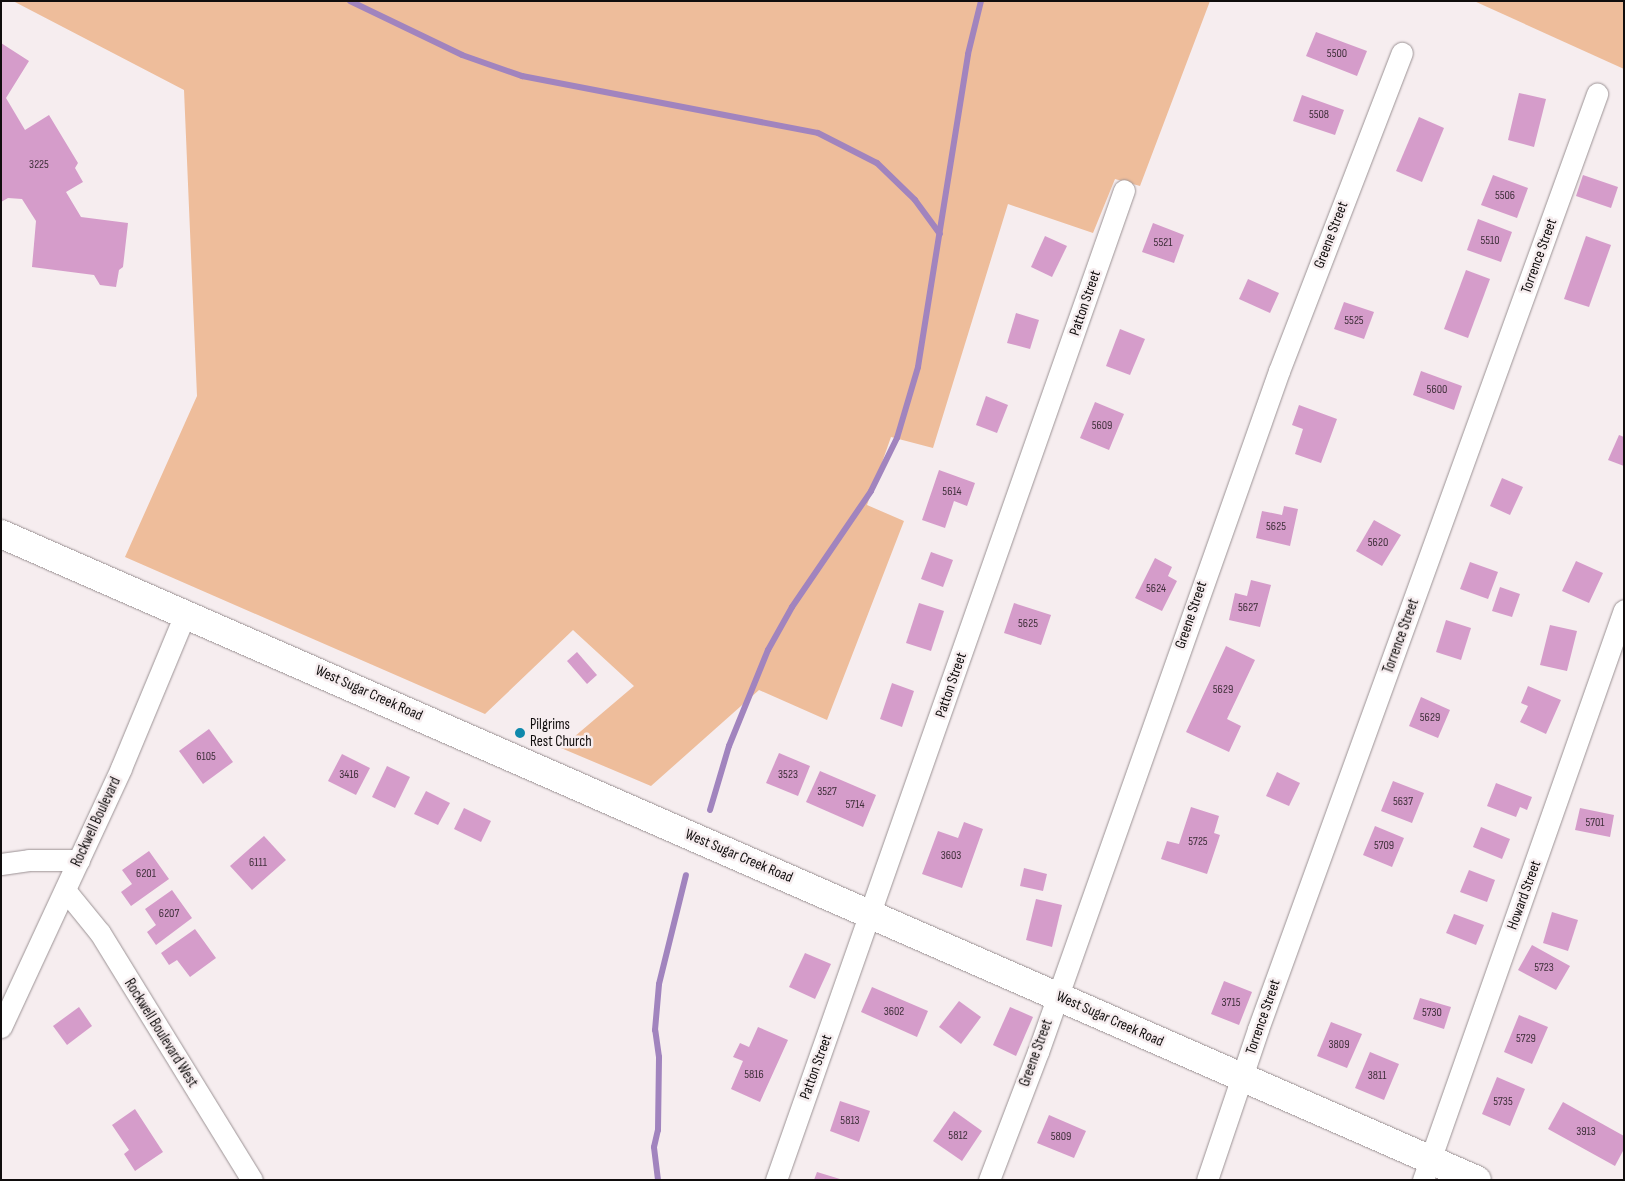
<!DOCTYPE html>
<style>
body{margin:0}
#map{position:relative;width:1625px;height:1181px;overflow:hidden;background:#f6edef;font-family:"Sofia Sans Condensed",sans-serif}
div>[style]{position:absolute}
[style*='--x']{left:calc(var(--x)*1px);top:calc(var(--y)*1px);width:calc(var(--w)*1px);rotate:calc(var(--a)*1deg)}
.green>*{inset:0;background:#eebd9b}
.stream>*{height:6px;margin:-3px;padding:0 3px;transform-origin:3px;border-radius:3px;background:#a184be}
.building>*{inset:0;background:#d59cca}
.roads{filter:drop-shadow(0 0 1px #9b9294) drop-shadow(0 0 1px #9b9294)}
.street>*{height:21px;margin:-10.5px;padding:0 10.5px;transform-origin:10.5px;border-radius:10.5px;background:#fff}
.secondary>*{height:28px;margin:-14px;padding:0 14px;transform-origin:14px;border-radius:14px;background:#fff}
.dots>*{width:14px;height:14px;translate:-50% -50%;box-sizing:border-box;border:2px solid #f6edef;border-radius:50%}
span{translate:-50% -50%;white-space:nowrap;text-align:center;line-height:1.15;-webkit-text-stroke:5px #f6edef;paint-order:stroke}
.number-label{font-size:12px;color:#41313c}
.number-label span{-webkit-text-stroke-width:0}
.street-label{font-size:15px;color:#100d0d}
.poi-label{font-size:15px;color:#100d0d}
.left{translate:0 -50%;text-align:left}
.frame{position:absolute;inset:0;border:2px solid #100d0d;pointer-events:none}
</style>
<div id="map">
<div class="green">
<div style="clip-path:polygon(13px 1px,1210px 1px,1140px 186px,1115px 179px,1093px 233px,1008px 204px,933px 448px,891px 437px,867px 505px,904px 521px,827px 720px,759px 690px,651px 786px,561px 748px,634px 686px,573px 630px,485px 714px,125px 557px,197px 396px,184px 90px)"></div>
<div style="clip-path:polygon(1474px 1px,1624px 1px,1624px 69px)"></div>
</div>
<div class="stream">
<div style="--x:350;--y:1;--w:124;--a:25.7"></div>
<div style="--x:462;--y:55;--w:64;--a:19.3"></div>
<div style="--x:522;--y:76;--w:301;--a:10.9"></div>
<div style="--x:818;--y:133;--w:66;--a:27"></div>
<div style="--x:877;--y:163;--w:53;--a:44.2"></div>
<div style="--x:915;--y:200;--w:42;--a:53.7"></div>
<div style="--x:710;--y:810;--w:67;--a:-73.5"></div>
<div style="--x:729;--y:746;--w:104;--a:-67.9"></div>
<div style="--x:768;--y:650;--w:49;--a:-60.8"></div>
<div style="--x:792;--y:607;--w:140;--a:-55.7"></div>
<div style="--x:871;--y:491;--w:59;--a:-63.9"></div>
<div style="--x:897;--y:438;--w:74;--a:-73.5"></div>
<div style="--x:918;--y:367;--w:317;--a:-80.9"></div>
<div style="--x:968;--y:54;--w:55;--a:-76.2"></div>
<div style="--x:658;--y:1180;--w:33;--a:-97"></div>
<div style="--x:654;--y:1147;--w:17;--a:-77"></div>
<div style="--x:658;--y:1130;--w:73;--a:-89.2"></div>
<div style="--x:659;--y:1057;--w:27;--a:-98"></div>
<div style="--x:655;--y:1030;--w:46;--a:-85"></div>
<div style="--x:659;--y:984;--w:112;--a:-76.1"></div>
</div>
<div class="building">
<div style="clip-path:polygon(1316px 32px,1367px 51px,1357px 76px,1306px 56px)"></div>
<div style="clip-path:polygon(1px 43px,29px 61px,6px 98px,25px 130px,49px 115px,78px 163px,75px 168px,83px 182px,66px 192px,81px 217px,128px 223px,123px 267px,119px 270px,116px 287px,100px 285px,94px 275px,32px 267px,36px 221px,22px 199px,8px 198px,1px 202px)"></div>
<div style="clip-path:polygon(1519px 93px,1546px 99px,1534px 147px,1508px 140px)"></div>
<div style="clip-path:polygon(1302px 95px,1344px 110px,1335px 135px,1293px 121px)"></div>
<div style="clip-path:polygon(1419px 117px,1444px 128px,1422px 182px,1396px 171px)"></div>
<div style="clip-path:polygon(1493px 175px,1528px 188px,1517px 218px,1481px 205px)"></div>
<div style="clip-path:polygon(1583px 175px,1618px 187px,1611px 208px,1576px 196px)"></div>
<div style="clip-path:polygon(1478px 219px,1512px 232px,1501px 262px,1467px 250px)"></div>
<div style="clip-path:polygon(1153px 223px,1184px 235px,1174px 263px,1142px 252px)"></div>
<div style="clip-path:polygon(1045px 236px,1067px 246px,1052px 277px,1031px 267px)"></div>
<div style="clip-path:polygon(1586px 236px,1611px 245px,1589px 307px,1564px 299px)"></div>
<div style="clip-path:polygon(1466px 270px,1490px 279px,1468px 338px,1444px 329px)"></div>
<div style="clip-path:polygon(1248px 279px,1279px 293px,1270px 313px,1239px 299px)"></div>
<div style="clip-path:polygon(1344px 302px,1374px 312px,1364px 339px,1334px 329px)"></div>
<div style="clip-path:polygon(1016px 313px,1039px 320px,1030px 349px,1007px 343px)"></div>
<div style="clip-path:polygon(1120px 329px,1145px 339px,1130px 375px,1106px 366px)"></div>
<div style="clip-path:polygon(1421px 371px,1462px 386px,1454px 410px,1413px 395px)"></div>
<div style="clip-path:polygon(986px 396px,1008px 405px,997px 433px,976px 425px)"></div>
<div style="clip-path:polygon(1095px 402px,1124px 414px,1109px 450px,1080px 438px)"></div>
<div style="clip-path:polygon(1299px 405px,1337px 419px,1321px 463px,1295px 454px,1303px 429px,1292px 425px)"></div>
<div style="clip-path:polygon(1619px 435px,1624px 437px,1624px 466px,1608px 460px)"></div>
<div style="clip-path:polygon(939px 470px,975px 483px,967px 506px,954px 501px,945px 528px,922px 520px)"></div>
<div style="clip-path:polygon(1502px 478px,1523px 487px,1510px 515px,1490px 506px)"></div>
<div style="clip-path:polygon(1284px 506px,1298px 509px,1290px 546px,1256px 538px,1262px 511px,1282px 515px)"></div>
<div style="clip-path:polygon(1374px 520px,1401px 535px,1382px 566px,1356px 551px)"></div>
<div style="clip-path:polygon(931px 552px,953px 560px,943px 587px,921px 579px)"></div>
<div style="clip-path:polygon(1155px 558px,1172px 567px,1168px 576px,1177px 581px,1162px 611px,1135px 598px)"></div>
<div style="clip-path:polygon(1576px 561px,1603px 573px,1589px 603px,1562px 591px)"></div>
<div style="clip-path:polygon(1470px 562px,1498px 572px,1488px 599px,1460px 589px)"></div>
<div style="clip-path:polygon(1251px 580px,1271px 585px,1260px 627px,1229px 620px,1235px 593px,1247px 596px)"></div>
<div style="clip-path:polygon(1500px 587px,1520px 594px,1512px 617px,1492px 611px)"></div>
<div style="clip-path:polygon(919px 603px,944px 611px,931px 651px,906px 643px)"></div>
<div style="clip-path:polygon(1014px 603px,1051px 615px,1041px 645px,1004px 633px)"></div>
<div style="clip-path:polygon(1446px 620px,1471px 628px,1461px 660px,1436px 652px)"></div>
<div style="clip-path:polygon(1550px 625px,1577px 631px,1567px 671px,1540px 665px)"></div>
<div style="clip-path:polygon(1226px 646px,1255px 660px,1227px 719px,1241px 726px,1229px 752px,1186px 732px)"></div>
<div style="clip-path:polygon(577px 652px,597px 675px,587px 684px,567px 661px)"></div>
<div style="clip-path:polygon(892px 683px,914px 691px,902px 727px,880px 719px)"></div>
<div style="clip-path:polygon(1528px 686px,1561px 700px,1546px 734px,1520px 722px,1528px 706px,1521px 703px)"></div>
<div style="clip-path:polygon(1421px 697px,1450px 710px,1438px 738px,1409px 726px)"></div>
<div style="clip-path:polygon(209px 729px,233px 762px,203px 784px,179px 751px)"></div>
<div style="clip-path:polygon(779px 753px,810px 766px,798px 796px,766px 783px)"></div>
<div style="clip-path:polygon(342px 754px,370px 768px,356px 795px,328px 781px)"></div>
<div style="clip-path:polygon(387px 766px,410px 777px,395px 808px,372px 797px)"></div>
<div style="clip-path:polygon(820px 771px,876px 795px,863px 827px,806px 802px)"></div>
<div style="clip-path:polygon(1277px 772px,1300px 783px,1289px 806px,1266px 796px)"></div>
<div style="clip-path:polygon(1393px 781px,1424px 793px,1412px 823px,1381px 811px)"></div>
<div style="clip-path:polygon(1496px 783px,1532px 797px,1527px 810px,1520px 807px,1516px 817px,1487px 806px)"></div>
<div style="clip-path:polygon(426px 791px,450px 803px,438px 825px,414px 814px)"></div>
<div style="clip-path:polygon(1191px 807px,1219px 816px,1214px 833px,1220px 835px,1207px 874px,1161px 859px,1167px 841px,1179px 844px)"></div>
<div style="clip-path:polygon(464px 808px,491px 821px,481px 842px,454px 829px)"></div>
<div style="clip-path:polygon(1580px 808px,1614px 815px,1610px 837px,1575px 830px)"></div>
<div style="clip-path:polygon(964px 822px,983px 829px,962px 888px,922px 874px,938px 831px,958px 838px)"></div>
<div style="clip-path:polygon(1375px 826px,1404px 838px,1392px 867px,1363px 855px)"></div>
<div style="clip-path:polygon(1481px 827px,1510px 839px,1502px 859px,1473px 847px)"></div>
<div style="clip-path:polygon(264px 836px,286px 860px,252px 890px,230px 866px)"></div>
<div style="clip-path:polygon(149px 851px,169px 879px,131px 906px,121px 892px,132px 884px,122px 870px)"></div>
<div style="clip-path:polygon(1024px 868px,1047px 874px,1043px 891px,1020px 886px)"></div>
<div style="clip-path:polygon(1469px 870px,1495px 880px,1487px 902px,1460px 892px)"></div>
<div style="clip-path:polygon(172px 890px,192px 918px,156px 945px,147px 932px,156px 925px,145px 909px)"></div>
<div style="clip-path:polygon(1036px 899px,1062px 905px,1052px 947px,1026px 940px)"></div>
<div style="clip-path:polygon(1552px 912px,1578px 920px,1568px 951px,1543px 943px)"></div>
<div style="clip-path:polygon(1454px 914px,1484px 925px,1476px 945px,1446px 933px)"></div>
<div style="clip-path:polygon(195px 929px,216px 958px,190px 977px,177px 960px,169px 965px,161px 953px)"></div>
<div style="clip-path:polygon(1532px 945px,1570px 966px,1556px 990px,1518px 970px)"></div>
<div style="clip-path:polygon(805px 953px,831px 964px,815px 999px,789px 987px)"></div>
<div style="clip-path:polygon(1224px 981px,1252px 992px,1239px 1025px,1211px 1014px)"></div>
<div style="clip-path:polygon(872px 987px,928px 1011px,917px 1037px,861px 1012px)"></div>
<div style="clip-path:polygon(1420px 998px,1451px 1007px,1444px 1029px,1413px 1019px)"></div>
<div style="clip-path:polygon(959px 1001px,981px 1017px,961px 1044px,939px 1027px)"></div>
<div style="clip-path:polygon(79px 1007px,92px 1026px,67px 1045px,53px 1026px)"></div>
<div style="clip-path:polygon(1010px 1007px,1033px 1017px,1016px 1056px,993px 1045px)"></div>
<div style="clip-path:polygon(1519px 1015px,1548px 1027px,1532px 1064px,1504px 1052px)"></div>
<div style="clip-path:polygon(1331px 1022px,1362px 1034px,1347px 1068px,1317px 1056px)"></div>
<div style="clip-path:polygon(758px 1027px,788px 1040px,760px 1102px,731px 1089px,743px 1061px,733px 1057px,740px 1043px,749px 1047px)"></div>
<div style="clip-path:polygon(1370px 1052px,1399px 1064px,1384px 1100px,1355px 1088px)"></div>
<div style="clip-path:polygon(1497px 1077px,1525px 1089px,1510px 1126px,1482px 1114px)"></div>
<div style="clip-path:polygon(840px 1101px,870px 1111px,859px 1142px,830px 1131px)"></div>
<div style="clip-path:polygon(1563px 1102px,1624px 1136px,1624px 1149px,1615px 1166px,1548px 1129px)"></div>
<div style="clip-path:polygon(135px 1109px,163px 1152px,135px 1171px,124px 1154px,129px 1150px,112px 1125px)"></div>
<div style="clip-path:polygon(954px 1111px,982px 1131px,962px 1161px,933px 1141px)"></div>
<div style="clip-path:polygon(1049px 1115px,1086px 1131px,1074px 1158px,1037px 1143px)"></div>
<div style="clip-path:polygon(817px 1172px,840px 1179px,840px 1180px,814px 1180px)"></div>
</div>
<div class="roads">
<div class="street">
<div style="--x:1;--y:864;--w:28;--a:-8"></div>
<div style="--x:29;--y:860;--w:50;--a:0"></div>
<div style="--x:65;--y:890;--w:55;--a:50.9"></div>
<div style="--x:100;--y:933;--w:290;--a:58.4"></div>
<div style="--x:1;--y:1027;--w:285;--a:-65.1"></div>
<div style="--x:121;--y:768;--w:167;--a:-67.4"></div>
<div style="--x:776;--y:1180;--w:1049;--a:-70.63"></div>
<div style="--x:989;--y:1180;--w:137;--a:-69.1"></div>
<div style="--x:1038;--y:1052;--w:722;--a:-70.51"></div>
<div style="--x:1279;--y:371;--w:341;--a:-68.9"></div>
<div style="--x:1207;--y:1180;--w:159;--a:-71.3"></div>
<div style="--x:1258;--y:1029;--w:995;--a:-70.07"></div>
<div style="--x:1423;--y:1180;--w:604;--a:-70.58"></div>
</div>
<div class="secondary">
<div style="--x:1;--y:534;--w:1611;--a:23.64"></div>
</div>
</div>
<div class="dots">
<div style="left:520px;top:733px;background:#0f89ac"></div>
</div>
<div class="number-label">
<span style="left:1337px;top:54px">5500</span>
<span style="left:1319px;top:115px">5508</span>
<span style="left:39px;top:165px">3225</span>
<span style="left:1505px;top:196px">5506</span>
<span style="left:1490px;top:241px">5510</span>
<span style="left:1163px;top:243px">5521</span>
<span style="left:1354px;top:321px">5525</span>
<span style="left:1437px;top:390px">5600</span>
<span style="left:1102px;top:426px">5609</span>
<span style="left:952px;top:492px">5614</span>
<span style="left:1276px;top:527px">5625</span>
<span style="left:1378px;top:543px">5620</span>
<span style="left:1156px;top:589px">5624</span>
<span style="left:1248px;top:608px">5627</span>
<span style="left:1028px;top:624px">5625</span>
<span style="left:1223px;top:690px">5629</span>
<span style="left:1430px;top:718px">5629</span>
<span style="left:206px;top:757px">6105</span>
<span style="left:349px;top:775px">3416</span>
<span style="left:788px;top:775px">3523</span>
<span style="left:827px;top:792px">3527</span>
<span style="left:1403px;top:802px">5637</span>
<span style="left:855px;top:805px">5714</span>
<span style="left:1595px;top:823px">5701</span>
<span style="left:1198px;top:842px">5725</span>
<span style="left:1384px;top:846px">5709</span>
<span style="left:951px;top:856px">3603</span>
<span style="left:258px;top:863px">6111</span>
<span style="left:146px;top:874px">6201</span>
<span style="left:169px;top:914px">6207</span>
<span style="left:1544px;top:968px">5723</span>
<span style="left:1231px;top:1003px">3715</span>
<span style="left:894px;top:1012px">3602</span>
<span style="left:1432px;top:1013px">5730</span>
<span style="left:1526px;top:1039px">5729</span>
<span style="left:1339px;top:1045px">3809</span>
<span style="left:754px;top:1075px">5816</span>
<span style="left:1377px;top:1076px">3811</span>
<span style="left:1503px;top:1102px">5735</span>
<span style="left:850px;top:1121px">5813</span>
<span style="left:1586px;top:1132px">3913</span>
<span style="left:958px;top:1136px">5812</span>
<span style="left:1061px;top:1137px">5809</span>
</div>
<div class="street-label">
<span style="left:1331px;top:235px;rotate:-69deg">Greene Street</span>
<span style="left:1539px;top:256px;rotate:-70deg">Torrence Street</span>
<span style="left:1085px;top:303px;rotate:-71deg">Patton Street</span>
<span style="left:1191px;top:615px;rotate:-71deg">Greene Street</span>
<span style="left:1401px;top:636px;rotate:-70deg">Torrence Street</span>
<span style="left:951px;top:685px;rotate:-71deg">Patton Street</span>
<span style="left:369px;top:693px;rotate:24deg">West Sugar Creek Road</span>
<span style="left:96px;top:822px;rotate:-65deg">Rockwell Boulevard</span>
<span style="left:739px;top:856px;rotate:23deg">West Sugar Creek Road</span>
<span style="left:1524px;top:895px;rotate:-70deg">Howard Street</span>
<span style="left:1263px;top:1017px;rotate:-71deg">Torrence Street</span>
<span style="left:1110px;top:1019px;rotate:24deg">West Sugar Creek Road</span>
<span style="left:161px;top:1033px;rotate:58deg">Rockwell Boulevard West</span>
<span style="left:1036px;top:1053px;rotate:-70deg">Greene Street</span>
<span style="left:816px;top:1067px;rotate:-70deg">Patton Street</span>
</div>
<div class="poi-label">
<span class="left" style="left:530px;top:733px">Pilgrims<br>Rest Church</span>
</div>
<div class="frame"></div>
</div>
